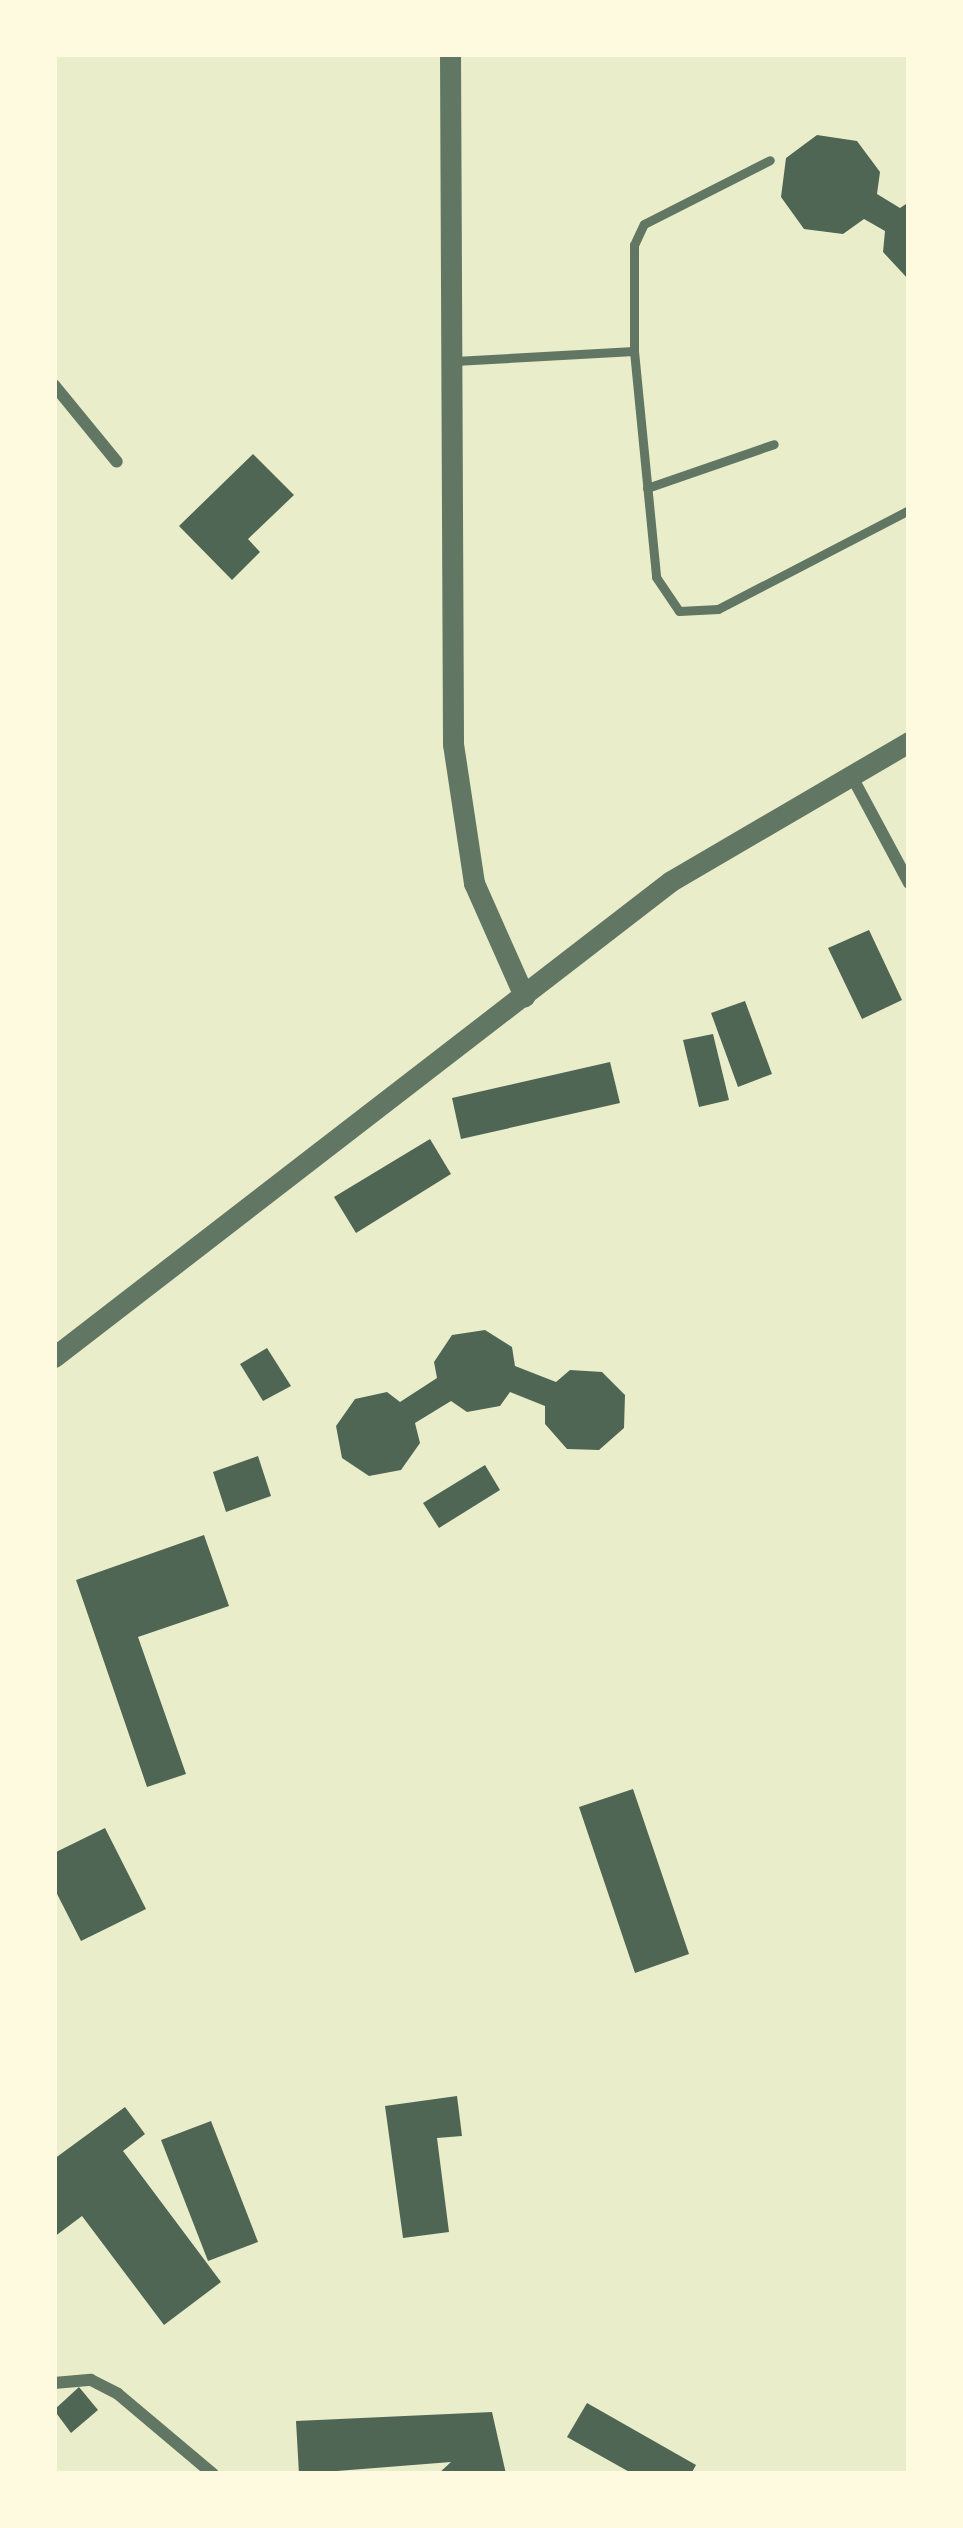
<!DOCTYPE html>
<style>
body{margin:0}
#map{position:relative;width:963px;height:2528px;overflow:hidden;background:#e9edc9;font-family:Poppins,sans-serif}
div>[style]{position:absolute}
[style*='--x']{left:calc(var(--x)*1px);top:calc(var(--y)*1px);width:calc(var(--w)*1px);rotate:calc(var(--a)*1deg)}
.building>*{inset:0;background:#4f6655}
.service>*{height:9px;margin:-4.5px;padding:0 4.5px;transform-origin:4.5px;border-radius:4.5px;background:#617663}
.minor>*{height:12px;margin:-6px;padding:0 6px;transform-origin:6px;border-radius:6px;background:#617663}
.tertiary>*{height:21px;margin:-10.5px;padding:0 10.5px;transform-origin:10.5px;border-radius:10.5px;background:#617663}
span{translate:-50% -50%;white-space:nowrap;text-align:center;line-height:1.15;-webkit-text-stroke:12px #fefae0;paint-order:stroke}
.frame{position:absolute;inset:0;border:57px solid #fefae0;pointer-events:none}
</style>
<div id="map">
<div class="building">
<div style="clip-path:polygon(817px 135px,857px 141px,880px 172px,877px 194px,900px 208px,909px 202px,909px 280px,883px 252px,885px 231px,864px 219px,843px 234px,804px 229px,781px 197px,786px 158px)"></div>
<div style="clip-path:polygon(253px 454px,294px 495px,248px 539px,260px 552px,232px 580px,179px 526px)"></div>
<div style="clip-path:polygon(869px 930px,902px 1000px,862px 1019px,828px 948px)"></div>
<div style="clip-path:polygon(745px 1001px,772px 1074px,738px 1087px,711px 1013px)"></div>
<div style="clip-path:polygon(713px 1034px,729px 1100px,699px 1107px,683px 1040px)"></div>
<div style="clip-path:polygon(610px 1062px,620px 1103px,461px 1139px,452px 1098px)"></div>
<div style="clip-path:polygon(430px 1139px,451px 1174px,356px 1233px,334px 1197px)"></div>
<div style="clip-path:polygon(485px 1330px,512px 1347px,515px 1366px,556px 1382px,570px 1370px,602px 1372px,625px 1395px,624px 1428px,599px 1450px,567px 1449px,545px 1424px,545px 1406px,510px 1392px,500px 1406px,467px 1412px,451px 1401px,415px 1423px,420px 1443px,401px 1470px,369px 1476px,342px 1458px,336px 1426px,355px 1399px,387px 1392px,400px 1402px,437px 1378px,434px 1362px,452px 1335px)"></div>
<div style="clip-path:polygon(267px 1348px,291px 1386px,263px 1401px,240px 1364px)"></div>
<div style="clip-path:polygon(258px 1456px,271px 1496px,226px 1512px,213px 1472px)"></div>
<div style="clip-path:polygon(485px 1465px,500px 1490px,439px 1528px,423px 1503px)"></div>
<div style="clip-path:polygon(204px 1535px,229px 1606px,138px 1637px,186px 1774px,147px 1787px,76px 1580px)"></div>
<div style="clip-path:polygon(633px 1789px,689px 1954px,635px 1973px,579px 1807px)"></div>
<div style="clip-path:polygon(105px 1828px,146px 1909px,81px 1941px,54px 1888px,54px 1853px)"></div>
<div style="clip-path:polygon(457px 2096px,462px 2136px,437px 2138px,449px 2232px,403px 2238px,385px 2106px)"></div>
<div style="clip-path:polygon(125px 2107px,145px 2134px,123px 2151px,221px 2282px,164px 2325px,82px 2216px,54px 2237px,54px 2159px)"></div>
<div style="clip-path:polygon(211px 2121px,258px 2242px,208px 2261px,161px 2140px)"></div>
<div style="clip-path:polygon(79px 2387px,98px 2410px,71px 2433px,54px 2410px)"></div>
<div style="clip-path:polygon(587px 2403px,696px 2465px,691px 2474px,633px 2474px,567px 2437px)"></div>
<div style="clip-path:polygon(492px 2412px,506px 2474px,438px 2474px,451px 2462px,299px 2474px,296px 2421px)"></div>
</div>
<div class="service">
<div style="--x:634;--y:351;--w:106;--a:-90"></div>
<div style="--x:634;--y:245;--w:23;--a:-65"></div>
<div style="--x:644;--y:224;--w:141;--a:-26.9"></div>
<div style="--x:455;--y:361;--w:179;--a:-3.2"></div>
<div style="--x:634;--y:351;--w:227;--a:84.4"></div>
<div style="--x:656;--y:577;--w:41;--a:55.9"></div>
<div style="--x:679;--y:611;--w:39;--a:-3"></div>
<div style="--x:718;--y:609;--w:215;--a:-27.4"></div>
<div style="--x:647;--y:488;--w:134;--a:-19.1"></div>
</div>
<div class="minor">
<div style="--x:54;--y:385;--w:99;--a:50.7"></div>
<div style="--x:850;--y:773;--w:125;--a:61.8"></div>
<div style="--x:54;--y:2383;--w:37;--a:-5"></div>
<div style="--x:91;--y:2380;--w:30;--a:27"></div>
<div style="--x:118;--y:2394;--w:124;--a:40.1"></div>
</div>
<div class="tertiary">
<div style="--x:450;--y:54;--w:690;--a:89.75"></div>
<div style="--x:453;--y:744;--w:141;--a:81.4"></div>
<div style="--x:474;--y:883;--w:124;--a:66.1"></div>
<div style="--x:54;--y:1357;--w:779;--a:-37.65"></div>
<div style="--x:671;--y:881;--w:276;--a:-30.3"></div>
</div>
<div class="frame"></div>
</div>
